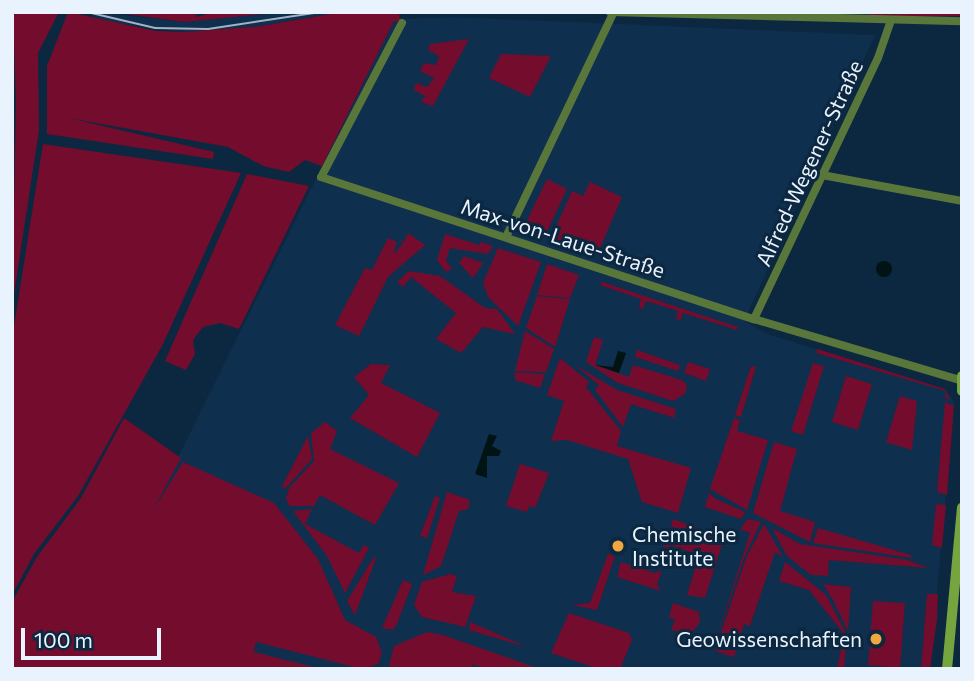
<!DOCTYPE html>
<meta charset="utf-8">
<style>
body{margin:0}
#map{position:relative;width:974px;height:681px;overflow:hidden;background:#0c2740;font-family:Commissioner,sans-serif}
div>[style]{position:absolute}
[style*='--x']{left:calc(var(--x)*1px);top:calc(var(--y)*1px);width:calc(var(--w)*1px);rotate:calc(var(--a)*1deg)}
.built>*{inset:0;background:#0e2f4e}
.green>*{inset:0;background:#740c2d}
.water>*{inset:0;background:#001513}
.round{border-radius:50%}
.street>*{height:8px;margin:-4px;padding:0 4px;transform-origin:4px;border-radius:4px;background:#59773a}
.secondary>*{height:10px;margin:-5px;padding:0 5px;transform-origin:5px;border-radius:5px;background:#76a540}
.tram>*{height:2px;margin:-1px;padding:0 1px;transform-origin:1px;border-radius:1px;background:#a3b2c1}
.dots>*{width:19px;height:19px;translate:-50% -50%;box-sizing:border-box;border:4px solid #0c2740;border-radius:50%}
span{translate:-50% -50%;white-space:nowrap;text-align:center;line-height:1.15;-webkit-text-stroke:6px #0c2740;paint-order:stroke}
.street-label{font-size:21px;color:#e9f3fd}
.poi-label{font-size:21px;color:#e9f3fd}
.left{translate:0 -50%;text-align:left}
.right{translate:-100% -50%;text-align:right}
.frame{position:absolute;inset:0;border:14px solid #e9f3fd;pointer-events:none}
.scale{position:absolute;left:21px;top:628px;width:140px;height:32px;box-sizing:border-box;border:4px solid #e9f3fd;border-top:0;padding-left:9px;font-size:21px;line-height:24px;white-space:nowrap;color:#e9f3fd;-webkit-text-stroke:5px #0c2740;paint-order:stroke}
</style>
<div id="map">
<div class="built">
<div style="clip-path:polygon(94px 12px,185px 22px,283px 12px,342px 12px,261px 26px,185px 32px,110px 22px,93px 17px)"></div>
<div style="clip-path:polygon(453px 17px,875px 35px,744px 321px,767px 334px,945px 389px,954px 402px,930px 669px,101px 669px,142px 530px,395px 19px)"></div>
</div>
<div class="green">
<div style="clip-path:polygon(13px 12px,59px 12px,38px 53px,39px 130px,12px 307px,16px 103px)"></div>
<div style="clip-path:polygon(68px 12px,156px 31px,185px 32px,261px 26px,342px 12px,399px 12px,400px 21px,394px 21px,322px 166px,305px 160px,289px 172px,263px 166px,228px 147px,69px 118px,214px 152px,213px 159px,47px 134px,47px 66px)"></div>
<div style="clip-path:polygon(110px 12px,195px 12px,196px 17px,215px 12px,283px 12px,185px 22px)"></div>
<div style="clip-path:polygon(869px 12px,962px 13px,962px 16px,869px 16px)"></div>
<div style="clip-path:polygon(469px 39px,433px 106px,421px 102px,425px 96px,414px 90px,416px 83px,427px 87px,434px 78px,420px 71px,424px 63px,436px 65px,439px 56px,428px 50px,430px 44px)"></div>
<div style="clip-path:polygon(501px 54px,551px 56px,530px 97px,489px 78px)"></div>
<div style="clip-path:polygon(43px 144px,241px 173px,162px 346px,78px 496px,34px 554px,12px 595px,12px 338px)"></div>
<div style="clip-path:polygon(247px 174px,309px 186px,239px 329px,220px 323px,203px 327px,193px 340px,195px 354px,186px 370px,165px 361px)"></div>
<div style="clip-path:polygon(547px 179px,567px 189px,544px 238px,522px 231px)"></div>
<div style="clip-path:polygon(590px 182px,622px 197px,597px 255px,550px 240px,572px 191px,583px 196px)"></div>
<div style="clip-path:polygon(408px 233px,425px 245px,388px 277px,359px 336px,335px 325px,365px 268px,372px 270px,388px 238px,397px 242px,393px 254px,403px 244px,399px 239px,404px 242px)"></div>
<div style="clip-path:polygon(445px 234px,479px 245px,481px 242px,493px 246px,488px 254px,450px 248px,446px 260px,452px 269px,446px 272px,437px 260px)"></div>
<div style="clip-path:polygon(498px 248px,541px 262px,518px 326px,488px 297px,483px 283px)"></div>
<div style="clip-path:polygon(464px 256px,483px 263px,473px 278px,459px 263px)"></div>
<div style="clip-path:polygon(547px 264px,579px 275px,570px 298px,537px 295px)"></div>
<div style="clip-path:polygon(409px 271px,440px 276px,485px 308px,497px 309px,515px 334px,483px 327px,461px 353px,436px 339px,456px 313px,411px 277px,403px 287px,397px 282px)"></div>
<div style="clip-path:polygon(602px 282px,738px 327px,737px 330px,683px 313px,680px 321px,676px 319px,678px 311px,646px 301px,643px 309px,639px 308px,641px 299px,600px 285px)"></div>
<div style="clip-path:polygon(537px 296px,570px 299px,555px 347px,526px 328px)"></div>
<div style="clip-path:polygon(525px 331px,554px 349px,546px 372px,515px 371px)"></div>
<div style="clip-path:polygon(594px 337px,603px 340px,595px 365px,629px 377px,633px 365px,682px 380px,687px 385px,685px 394px,673px 401px,618px 383px,586px 362px)"></div>
<div style="clip-path:polygon(817px 349px,945px 389px,950px 399px,945px 398px,946px 391px,816px 353px)"></div>
<div style="clip-path:polygon(637px 350px,680px 365px,678px 371px,635px 357px)"></div>
<div style="clip-path:polygon(560px 358px,589px 382px,586px 387px,621px 431px,617px 446px,691px 468px,678px 513px,642px 502px,628px 459px,567px 440px,551px 441px,564px 401px,547px 395px)"></div>
<div style="clip-path:polygon(688px 362px,710px 369px,706px 381px,684px 373px)"></div>
<div style="clip-path:polygon(813px 363px,824px 366px,803px 435px,791px 431px)"></div>
<div style="clip-path:polygon(371px 364px,390px 365px,381px 383px,440px 413px,417px 457px,350px 418px,369px 395px,354px 377px)"></div>
<div style="clip-path:polygon(575px 365px,617px 390px,676px 409px,674px 418px,631px 404px,623px 427px,595px 390px,599px 385px)"></div>
<div style="clip-path:polygon(751px 366px,756px 367px,741px 417px,735px 415px)"></div>
<div style="clip-path:polygon(515px 372px,545px 374px,540px 388px,515px 380px)"></div>
<div style="clip-path:polygon(846px 376px,872px 384px,858px 430px,832px 422px)"></div>
<div style="clip-path:polygon(900px 396px,917px 401px,912px 450px,886px 442px)"></div>
<div style="clip-path:polygon(945px 402px,954px 406px,947px 495px,937px 492px)"></div>
<div style="clip-path:polygon(124px 418px,181px 458px,153px 510px,183px 462px,274px 503px,318px 559px,345px 620px,376px 637px,382px 653px,378px 664px,362px 669px,256px 642px,254px 652px,322px 669px,12px 669px,12px 602px,37px 557px,81px 498px)"></div>
<div style="clip-path:polygon(734px 418px,740px 420px,737px 431px,768px 440px,747px 510px,710px 489px)"></div>
<div style="clip-path:polygon(325px 422px,337px 431px,330px 449px,399px 483px,375px 525px,320px 495px,314px 506px,289px 506px,286px 499px,289px 488px,314px 461px,311px 433px)"></div>
<div style="clip-path:polygon(308px 436px,312px 459px,285px 489px,282px 486px)"></div>
<div style="clip-path:polygon(774px 442px,797px 449px,780px 511px,815px 522px,810px 542px,753px 513px)"></div>
<div style="clip-path:polygon(520px 464px,549px 473px,535px 508px,529px 506px,527px 512px,506px 506px)"></div>
<div style="clip-path:polygon(447px 492px,470px 500px,468px 509px,459px 511px,441px 566px,423px 575px)"></div>
<div style="clip-path:polygon(709px 493px,716px 499px,745px 512px,741px 519px,705px 507px)"></div>
<div style="clip-path:polygon(435px 496px,440px 498px,427px 538px,420px 536px)"></div>
<div style="clip-path:polygon(936px 504px,946px 505px,942px 548px,932px 545px)"></div>
<div style="clip-path:polygon(312px 509px,305px 524px,359px 553px,364px 545px,369px 548px,345px 593px,327px 556px,293px 511px)"></div>
<div style="clip-path:polygon(673px 519px,724px 538px,705px 598px,687px 595px,699px 555px,670px 545px,668px 551px,663px 550px,669px 531px,678px 534px,680px 530px,671px 526px)"></div>
<div style="clip-path:polygon(748px 519px,761px 522px,744px 558px,713px 650px,750px 533px,740px 529px)"></div>
<div style="clip-path:polygon(764px 524px,783px 557px,775px 552px,750px 626px,744px 624px,734px 657px,715px 651px,746px 558px)"></div>
<div style="clip-path:polygon(772px 528px,800px 544px,907px 560px,929px 568px,829px 560px,828px 576px,811px 575px,787px 556px)"></div>
<div style="clip-path:polygon(818px 528px,911px 555px,911px 558px,813px 543px)"></div>
<div style="clip-path:polygon(608px 554px,615px 556px,597px 610px,572px 605px,590px 603px)"></div>
<div style="clip-path:polygon(375px 555px,375px 561px,355px 615px,347px 601px)"></div>
<div style="clip-path:polygon(621px 562px,655px 573px,662px 570px,657px 585px,661px 591px,617px 577px)"></div>
<div style="clip-path:polygon(785px 562px,826px 595px,847px 635px,844px 669px,837px 669px,844px 634px,809px 590px,779px 581px)"></div>
<div style="clip-path:polygon(450px 574px,457px 576px,452px 592px,476px 596px,465px 627px,422px 617px,414px 605px,422px 582px)"></div>
<div style="clip-path:polygon(403px 580px,412px 584px,397px 624px,393px 630px,382px 628px)"></div>
<div style="clip-path:polygon(823px 584px,851px 587px,848px 631px,833px 600px)"></div>
<div style="clip-path:polygon(927px 594px,938px 594px,937px 619px,930px 669px,921px 669px)"></div>
<div style="clip-path:polygon(873px 601px,905px 603px,900px 668px,868px 665px)"></div>
<div style="clip-path:polygon(673px 603px,699px 612px,700px 622px,691px 634px,671px 630px,675px 619px,669px 617px)"></div>
<div style="clip-path:polygon(569px 613px,629px 633px,632px 640px,620px 669px,599px 669px,551px 653px)"></div>
<div style="clip-path:polygon(470px 622px,527px 647px,469px 630px)"></div>
<div style="clip-path:polygon(427px 632px,443px 635px,540px 669px,485px 669px,473px 664px,472px 669px,388px 669px,394px 646px)"></div>
</div>
<div class="water">
<div class="round" style="left:876px;top:261px;width:16px;height:16px"></div>
<div style="clip-path:polygon(618px 351px,626px 353px,619px 373px,595px 365px,613px 367px)"></div>
<div style="clip-path:polygon(489px 434px,497px 436px,492px 446px,501px 451px,499px 456px,487px 456px,487px 478px,475px 474px)"></div>
</div>
<div class="street">
<div style="--x:610;--y:12;--w:352;--a:1.5"></div>
<div style="--x:402;--y:23;--w:174;--a:117.7"></div>
<div style="--x:321;--y:177;--w:456;--a:18.2"></div>
<div style="--x:754;--y:319;--w:215;--a:16.5"></div>
<div style="--x:822;--y:175;--w:142;--a:10.5"></div>
<div style="--x:506;--y:237;--w:250;--a:-64.4"></div>
<div style="--x:754;--y:319;--w:289;--a:-64.6"></div>
<div style="--x:878;--y:58;--w:39;--a:-71"></div>
</div>
<div class="secondary">
<div style="--x:962;--y:376;--w:15;--a:90"></div>
<div style="--x:947;--y:669;--w:162;--a:-84.7"></div>
</div>
<div class="tram">
<div style="--x:87;--y:12;--w:70;--a:13.2"></div>
<div style="--x:155;--y:28;--w:53;--a:1.1"></div>
<div style="--x:208;--y:29;--w:114;--a:-8.6"></div>
</div>
<div class="dots">
<div style="left:618px;top:546px;background:#f1a640"></div>
<div style="left:876px;top:639px;background:#f1a640"></div>
</div>
<div class="street-label">
<span style="left:809px;top:163px;rotate:-65deg">Alfred-Wegener-Straße</span>
<span style="left:563px;top:238px;rotate:18deg">Max-von-Laue-Straße</span>
</div>
<div class="poi-label">
<span class="left" style="left:632px;top:546px">Chemische<br>Institute</span>
<span class="right" style="left:862px;top:639px">Geowissenschaften</span>
</div>
<div class="frame"></div>
<div class="scale">100 m</div>
</div>
